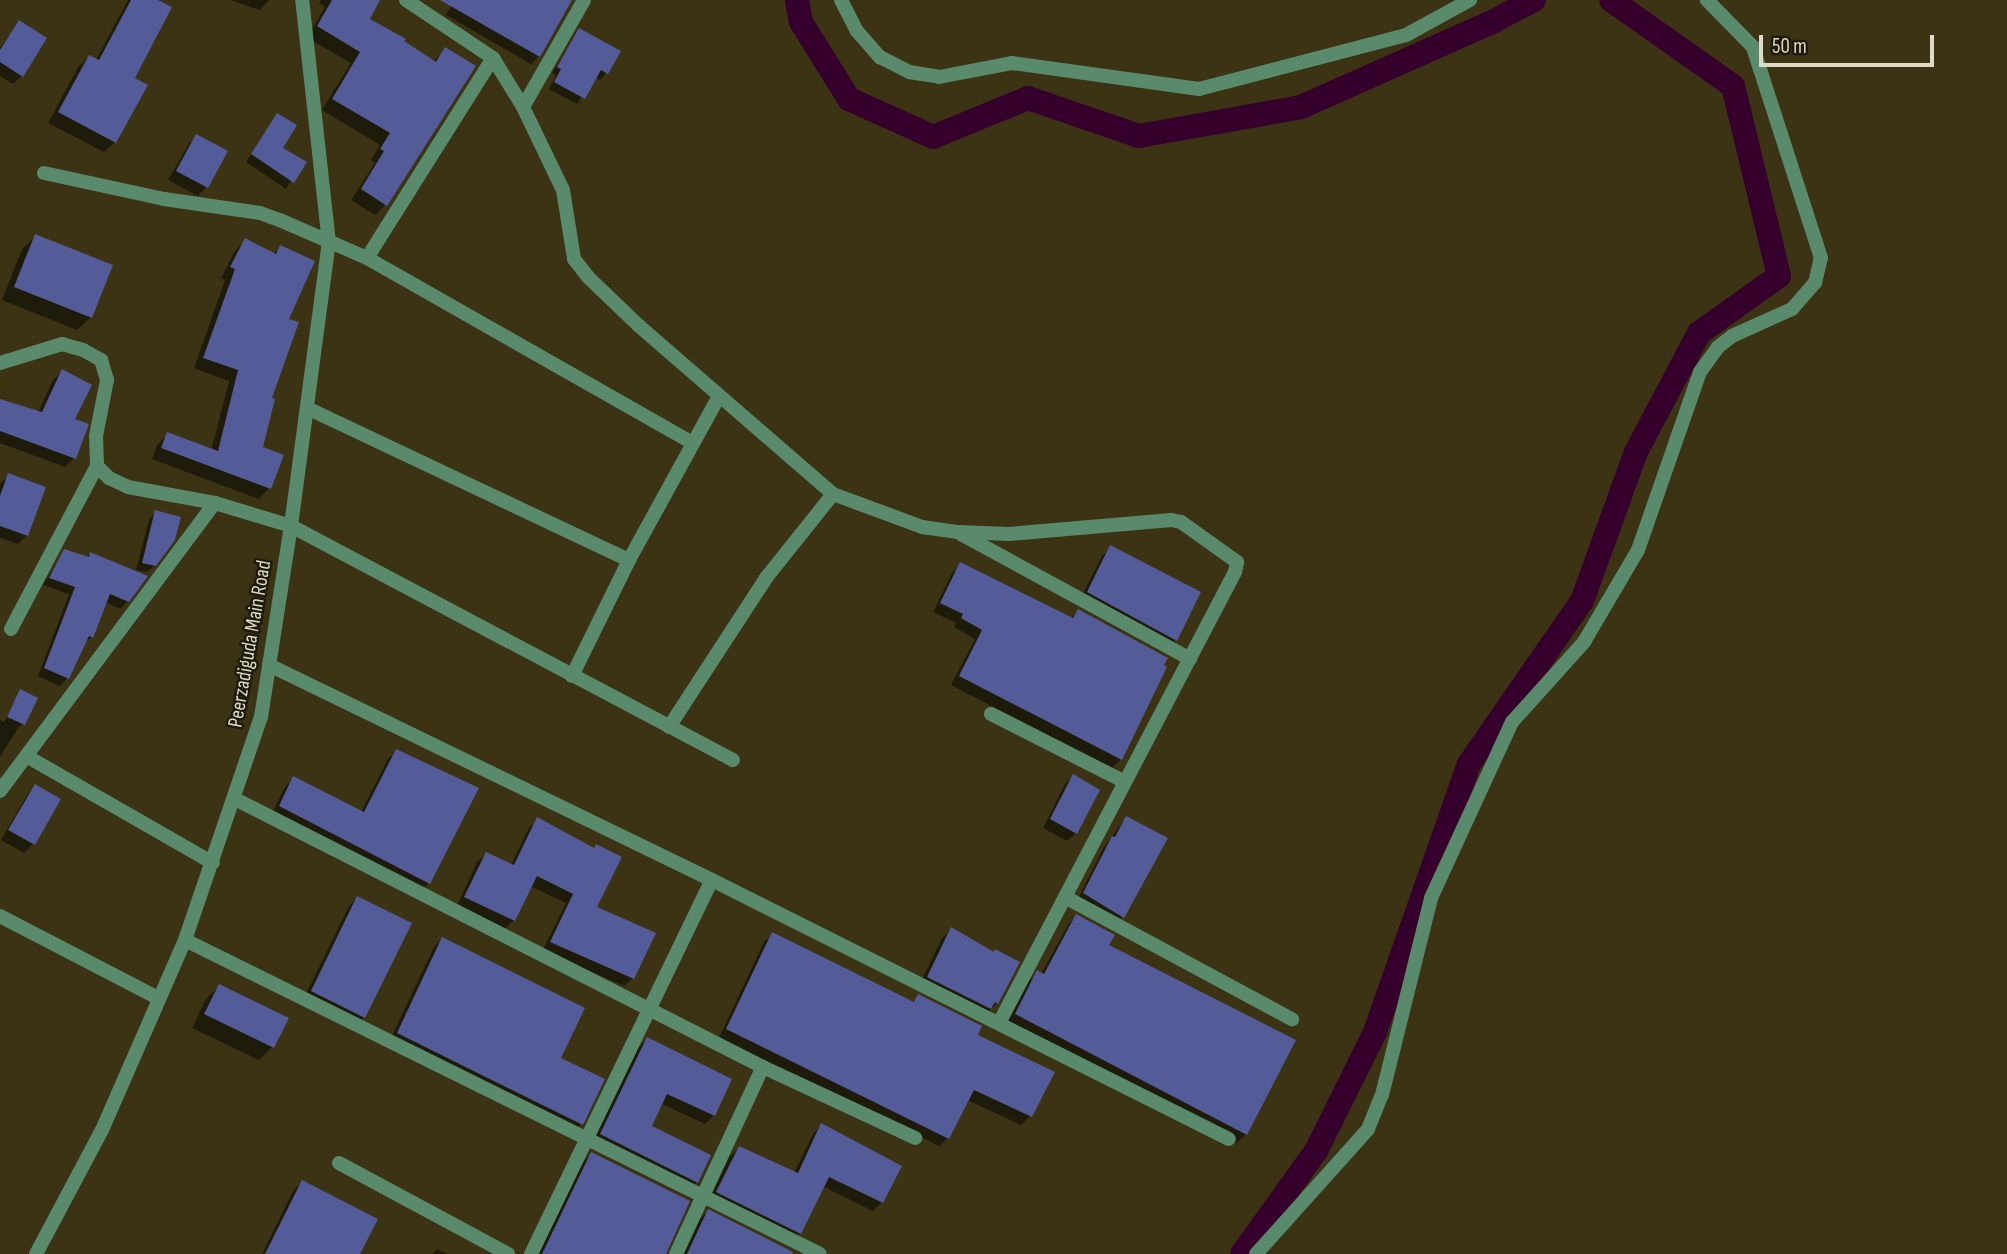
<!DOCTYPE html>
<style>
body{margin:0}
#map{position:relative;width:2007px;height:1254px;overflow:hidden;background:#3b3313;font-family:"Sofia Sans Condensed",sans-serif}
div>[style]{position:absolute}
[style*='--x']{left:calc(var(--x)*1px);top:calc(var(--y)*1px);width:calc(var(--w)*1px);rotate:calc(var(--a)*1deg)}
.shadow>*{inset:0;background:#0007}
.canal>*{height:24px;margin:-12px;padding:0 12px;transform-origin:12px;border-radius:12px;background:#35012c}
.building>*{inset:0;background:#535b98}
.minor>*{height:14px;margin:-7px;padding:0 7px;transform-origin:7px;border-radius:7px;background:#588a6b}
.tertiary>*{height:14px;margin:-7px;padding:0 7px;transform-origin:7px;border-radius:7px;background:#588a6b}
span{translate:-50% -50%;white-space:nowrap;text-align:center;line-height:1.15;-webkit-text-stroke:5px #1e1b0d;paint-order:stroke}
.street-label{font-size:21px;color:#dedac7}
.scale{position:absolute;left:1759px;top:35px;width:175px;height:32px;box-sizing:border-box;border:4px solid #dedac7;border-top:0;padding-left:9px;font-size:21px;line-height:24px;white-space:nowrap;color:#dedac7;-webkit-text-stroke:5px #1e1b0d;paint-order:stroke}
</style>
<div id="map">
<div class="shadow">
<div style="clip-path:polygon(128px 0,154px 0,115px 142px,104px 152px,48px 123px,78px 67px,89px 57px,96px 60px)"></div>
<div style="clip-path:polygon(230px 0,269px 0,260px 10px)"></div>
<div style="clip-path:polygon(321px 0,378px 0,368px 20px,433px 62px,445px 50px,386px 204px,375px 215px,351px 200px,375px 163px,371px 160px,380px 145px,322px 110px,351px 63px,307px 38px,325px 7px,319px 3px)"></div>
<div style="clip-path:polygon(455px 0,571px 0,539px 56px,531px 64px,446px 15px)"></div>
<div style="clip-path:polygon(19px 22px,22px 76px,13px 84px,0 76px,0 48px)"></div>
<div style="clip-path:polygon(580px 30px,619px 51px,606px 73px,600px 80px,595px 77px,577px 104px,549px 89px,556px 76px,552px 73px)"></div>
<div style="clip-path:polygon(277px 115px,280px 148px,304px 162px,286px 189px,246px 162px)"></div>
<div style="clip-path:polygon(197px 136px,206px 187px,198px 196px,168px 180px,188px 145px)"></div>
<div style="clip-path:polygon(36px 236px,91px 317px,77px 330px,2px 300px,22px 249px)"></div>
<div style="clip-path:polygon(246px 240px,273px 254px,280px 247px,287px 320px,261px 448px,281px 456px,269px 488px,259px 499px,152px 459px,157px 445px,168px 434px,211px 451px,229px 381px,194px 368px,225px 280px,221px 278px,235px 251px)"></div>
<div style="clip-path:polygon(62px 372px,72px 420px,86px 425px,74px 458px,65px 467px,0 443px,0 405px,38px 413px,53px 380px)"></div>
<div style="clip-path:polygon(9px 475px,27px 535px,18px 544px,0 538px,0 484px)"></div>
<div style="clip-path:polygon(156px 512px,155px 565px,147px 572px,136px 570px,149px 520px)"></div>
<div style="clip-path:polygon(1111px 547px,1175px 640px,1166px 648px,1079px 601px,1102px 556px)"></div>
<div style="clip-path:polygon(65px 551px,87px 558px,90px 554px,128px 601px,120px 609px,105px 602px,92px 637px,83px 644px,67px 678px,60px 686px,38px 676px,69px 594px,43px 585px)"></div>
<div style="clip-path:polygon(961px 564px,1070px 619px,1078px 611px,1121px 759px,1112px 768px,951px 685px,975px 639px,954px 627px,956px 623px,933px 612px,952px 573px)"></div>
<div style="clip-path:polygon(20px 692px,35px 699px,23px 724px,18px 728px,0 757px,0 720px,4px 722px)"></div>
<div style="clip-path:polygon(396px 751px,429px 883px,420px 891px,271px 815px,285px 787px,293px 779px,361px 812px,388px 759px)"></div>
<div style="clip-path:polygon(1073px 776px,1076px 833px,1067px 841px,1043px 828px,1065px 784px)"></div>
<div style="clip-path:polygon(35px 786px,59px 800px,33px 844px,24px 853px,1px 840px,27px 795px)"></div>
<div style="clip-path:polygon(1126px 818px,1122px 917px,1114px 925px,1076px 903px,1104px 847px)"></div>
<div style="clip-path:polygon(538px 819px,595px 907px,633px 978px,624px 986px,543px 950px,566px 903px,530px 886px,514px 920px,505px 929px,457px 906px,477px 862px,486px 854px,511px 865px,529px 828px)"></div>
<div style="clip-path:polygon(357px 898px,364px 1017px,355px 1026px,303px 1000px,349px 906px)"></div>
<div style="clip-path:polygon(1076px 916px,1107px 946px,1246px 1134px,1237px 1143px,1007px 1023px,1029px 981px,1038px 973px,1041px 974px,1068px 925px)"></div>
<div style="clip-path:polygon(951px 930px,993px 953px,1018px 962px,997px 1003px,988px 1012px,919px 986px,942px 938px)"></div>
<div style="clip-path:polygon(773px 934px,912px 1003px,919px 996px,976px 1035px,1030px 1116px,1021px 1125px,967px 1100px,948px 1138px,939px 1146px,719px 1038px,764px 942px)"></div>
<div style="clip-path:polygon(442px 939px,558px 1058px,582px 1123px,573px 1132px,389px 1042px,434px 947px)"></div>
<div style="clip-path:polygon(219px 986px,272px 1047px,259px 1060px,192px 1028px,206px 999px)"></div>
<div style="clip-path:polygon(647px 1039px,714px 1115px,705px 1124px,660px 1103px,649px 1126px,697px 1182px,688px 1191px,592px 1143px,638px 1048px)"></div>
<div style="clip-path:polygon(821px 1125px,899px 1167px,882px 1202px,873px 1211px,822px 1186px,800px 1233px,791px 1242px,708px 1201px,730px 1156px,739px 1148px,794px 1173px,813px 1134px)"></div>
<div style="clip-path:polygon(592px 1154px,665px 1250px,666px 1254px,538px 1254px,583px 1162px)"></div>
<div style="clip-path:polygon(302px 1182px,358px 1254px,262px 1254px,293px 1191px)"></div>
<div style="clip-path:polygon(708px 1211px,790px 1254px,683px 1254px,699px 1220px)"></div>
<div style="clip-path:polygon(437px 1249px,448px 1254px,432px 1254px)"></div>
</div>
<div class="canal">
<div style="--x:797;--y:0;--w:22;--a:80"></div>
<div style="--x:801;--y:22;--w:91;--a:58.1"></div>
<div style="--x:849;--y:99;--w:92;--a:24.3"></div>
<div style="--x:933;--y:137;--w:103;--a:-22.3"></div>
<div style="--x:1028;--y:98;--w:117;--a:18.9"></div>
<div style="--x:1139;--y:136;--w:165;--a:-10.1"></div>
<div style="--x:1301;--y:107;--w:211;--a:-24"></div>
<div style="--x:1494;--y:21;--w:45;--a:-27.7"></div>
<div style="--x:1242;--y:1254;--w:127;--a:-54.3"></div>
<div style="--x:1316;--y:1151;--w:133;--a:-63.6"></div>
<div style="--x:1375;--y:1032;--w:284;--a:-70.7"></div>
<div style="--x:1469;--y:764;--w:198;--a:-55.3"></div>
<div style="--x:1582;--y:601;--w:158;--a:-70.1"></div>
<div style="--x:1636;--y:452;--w:135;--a:-62.1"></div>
<div style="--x:1699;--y:333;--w:98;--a:-35.5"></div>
<div style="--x:1779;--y:276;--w:195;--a:-103.6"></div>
<div style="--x:1733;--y:86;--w:149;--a:-144.8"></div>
</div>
<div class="building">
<div style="clip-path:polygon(131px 0,158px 0,172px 7px,135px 78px,148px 85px,116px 143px,58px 112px,89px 55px,99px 60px)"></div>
<div style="clip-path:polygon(332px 0,380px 0,370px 19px,406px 39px,404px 41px,436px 62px,445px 47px,476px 66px,387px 206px,361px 189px,384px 151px,380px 149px,390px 133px,332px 99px,360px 52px,317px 26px)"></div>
<div style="clip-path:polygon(440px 0,572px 0,540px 57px)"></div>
<div style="clip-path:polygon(19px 20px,47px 38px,23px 77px,0 62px,0 50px)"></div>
<div style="clip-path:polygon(579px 28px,621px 51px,608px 74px,601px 70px,585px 99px,554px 82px,561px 69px,557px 67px)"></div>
<div style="clip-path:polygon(277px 113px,297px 125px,283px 148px,307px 162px,294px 183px,251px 154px)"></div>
<div style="clip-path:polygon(196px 134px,228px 151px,208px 188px,176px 171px)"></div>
<div style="clip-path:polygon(35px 234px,113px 265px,92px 318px,14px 287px)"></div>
<div style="clip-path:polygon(245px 238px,276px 254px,280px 245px,315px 261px,289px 319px,299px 322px,272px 398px,275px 399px,263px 447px,284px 455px,271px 489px,161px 448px,167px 432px,218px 451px,238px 370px,203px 358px,235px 269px,230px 267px)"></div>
<div style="clip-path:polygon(62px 369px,92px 385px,75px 419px,89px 424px,76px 459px,0 431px,0 399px,42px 412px)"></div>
<div style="clip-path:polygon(8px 473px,46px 487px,28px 536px,0 526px,0 496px)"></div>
<div style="clip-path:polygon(155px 510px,181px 517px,175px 540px,156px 566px,142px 563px)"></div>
<div style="clip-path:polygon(1110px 545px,1201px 592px,1177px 641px,1087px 592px)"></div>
<div style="clip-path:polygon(64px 549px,89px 557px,90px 552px,148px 576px,129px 602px,110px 594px,93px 638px,89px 636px,69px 679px,44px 668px,75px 587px,49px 578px)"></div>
<div style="clip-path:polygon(960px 562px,1073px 618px,1078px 609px,1168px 658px,1164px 665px,1167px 667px,1122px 760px,959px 676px,982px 630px,961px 618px,963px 614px,940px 603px)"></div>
<div style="clip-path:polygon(20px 689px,38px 698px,25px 725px,7px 717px)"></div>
<div style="clip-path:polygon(396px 749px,479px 788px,430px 884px,279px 806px,293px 776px,364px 812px)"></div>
<div style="clip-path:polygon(1073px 774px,1100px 790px,1077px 834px,1050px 819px)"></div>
<div style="clip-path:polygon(35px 784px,61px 799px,35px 845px,8px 830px)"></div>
<div style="clip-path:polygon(1126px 816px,1168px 838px,1124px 918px,1083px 893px,1112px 836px,1115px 837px)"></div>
<div style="clip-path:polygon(537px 817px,594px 848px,596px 844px,622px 857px,597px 907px,656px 933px,634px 979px,550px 942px,573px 894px,537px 876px,515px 921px,464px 897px,486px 852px,514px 865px)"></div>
<div style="clip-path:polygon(357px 896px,412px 923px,365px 1018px,311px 991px)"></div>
<div style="clip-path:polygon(1076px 914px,1115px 935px,1109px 945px,1296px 1040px,1247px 1135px,1015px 1014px,1037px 970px,1044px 974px)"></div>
<div style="clip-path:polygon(951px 927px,994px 952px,995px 949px,1020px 962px,998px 1004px,995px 1002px,991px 1009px,927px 977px)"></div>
<div style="clip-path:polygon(772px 932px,914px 1002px,918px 994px,982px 1026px,978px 1035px,1055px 1072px,1032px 1117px,974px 1090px,949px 1139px,726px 1029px)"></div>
<div style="clip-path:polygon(442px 937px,585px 1008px,561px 1058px,605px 1079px,583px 1125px,397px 1033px)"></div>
<div style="clip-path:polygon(219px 984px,289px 1018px,274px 1048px,204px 1014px)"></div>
<div style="clip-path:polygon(647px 1037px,732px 1079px,715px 1116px,667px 1094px,652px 1126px,711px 1155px,698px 1183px,600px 1134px)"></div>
<div style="clip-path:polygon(821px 1123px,902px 1166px,883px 1203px,829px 1177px,801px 1234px,716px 1192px,739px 1146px,798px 1173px)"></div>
<div style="clip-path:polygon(591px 1152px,690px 1201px,666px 1254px,542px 1254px)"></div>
<div style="clip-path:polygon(302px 1180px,378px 1219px,360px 1254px,265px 1254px)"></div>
<div style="clip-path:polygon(708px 1209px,793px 1252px,792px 1254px,687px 1254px)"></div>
</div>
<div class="minor">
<div style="--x:406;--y:0;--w:105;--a:33.7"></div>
<div style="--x:493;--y:58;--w:57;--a:58.5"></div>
<div style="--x:523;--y:107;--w:92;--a:64.3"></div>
<div style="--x:563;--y:190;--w:70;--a:80.9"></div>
<div style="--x:574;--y:259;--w:24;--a:52"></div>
<div style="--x:589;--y:278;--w:68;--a:43.8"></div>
<div style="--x:638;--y:325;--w:258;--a:40.9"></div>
<div style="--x:833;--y:494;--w:95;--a:20.3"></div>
<div style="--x:922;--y:527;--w:35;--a:8"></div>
<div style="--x:957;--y:532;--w:52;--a:2.2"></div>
<div style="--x:1009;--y:534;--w:163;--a:-4.9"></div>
<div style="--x:1171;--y:520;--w:10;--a:11"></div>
<div style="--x:1181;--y:522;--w:69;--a:35.5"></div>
<div style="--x:1237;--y:562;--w:10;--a:101"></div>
<div style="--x:1235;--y:572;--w:509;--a:117.62"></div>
<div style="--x:841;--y:0;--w:35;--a:63"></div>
<div style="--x:857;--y:31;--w:35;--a:49"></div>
<div style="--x:880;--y:57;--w:33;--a:27"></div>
<div style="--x:909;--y:72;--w:30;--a:9"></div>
<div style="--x:939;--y:77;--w:74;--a:-10.9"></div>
<div style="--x:1012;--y:63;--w:189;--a:7.9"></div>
<div style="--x:1199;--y:89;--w:214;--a:-14.6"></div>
<div style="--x:1406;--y:35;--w:73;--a:-28.7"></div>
<div style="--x:523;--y:107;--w:123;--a:-60.3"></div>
<div style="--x:44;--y:173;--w:123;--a:12.2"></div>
<div style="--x:164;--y:199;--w:97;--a:8.3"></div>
<div style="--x:260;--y:213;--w:23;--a:20"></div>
<div style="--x:282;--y:221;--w:93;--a:23.5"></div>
<div style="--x:367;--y:258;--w:374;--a:29.6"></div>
<div style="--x:367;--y:258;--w:236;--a:-57.8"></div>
<div style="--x:0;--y:363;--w:65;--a:-17"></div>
<div style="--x:62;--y:344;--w:22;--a:16"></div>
<div style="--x:83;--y:350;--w:21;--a:29"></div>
<div style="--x:101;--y:360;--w:21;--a:73"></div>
<div style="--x:107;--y:380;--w:57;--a:101.1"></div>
<div style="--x:96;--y:436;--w:30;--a:88"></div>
<div style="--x:97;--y:466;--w:17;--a:45"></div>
<div style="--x:109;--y:478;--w:21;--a:25"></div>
<div style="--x:128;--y:487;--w:88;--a:10.4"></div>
<div style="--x:215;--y:503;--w:79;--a:16.8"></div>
<div style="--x:291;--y:526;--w:500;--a:27.9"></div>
<div style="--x:307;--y:408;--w:356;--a:25.3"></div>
<div style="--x:961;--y:534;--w:261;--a:28.6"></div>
<div style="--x:11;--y:629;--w:184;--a:-62.2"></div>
<div style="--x:269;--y:665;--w:492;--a:25.9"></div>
<div style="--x:712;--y:880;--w:578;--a:26.61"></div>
<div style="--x:572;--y:676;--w:129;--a:-63.8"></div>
<div style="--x:629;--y:560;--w:187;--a:-61.2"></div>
<div style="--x:991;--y:714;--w:150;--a:26.9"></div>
<div style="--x:669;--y:727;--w:178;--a:-56.9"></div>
<div style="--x:766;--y:578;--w:107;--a:-51.4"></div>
<div style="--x:28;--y:757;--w:213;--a:29.8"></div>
<div style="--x:0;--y:791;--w:359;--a:-53.3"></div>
<div style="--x:235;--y:799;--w:592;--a:26.91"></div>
<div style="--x:763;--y:1067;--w:168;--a:25"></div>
<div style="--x:1065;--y:897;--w:258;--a:28.3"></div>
<div style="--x:0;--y:916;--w:178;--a:27.4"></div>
<div style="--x:185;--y:940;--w:708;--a:26.31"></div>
<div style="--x:339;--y:1163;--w:192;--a:28.3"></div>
<div style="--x:531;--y:1254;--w:415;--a:-64.2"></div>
<div style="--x:676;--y:1254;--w:206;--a:-65.1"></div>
<div style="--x:1256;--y:1254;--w:168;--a:-48.1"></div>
<div style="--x:1368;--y:1129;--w:37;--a:-68"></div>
<div style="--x:1382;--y:1095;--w:203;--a:-76"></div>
<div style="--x:1431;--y:898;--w:194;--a:-65.3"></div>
<div style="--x:1512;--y:722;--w:108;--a:-48"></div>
<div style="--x:1584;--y:642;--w:107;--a:-59.6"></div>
<div style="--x:1638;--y:550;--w:188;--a:-70.8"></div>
<div style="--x:1700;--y:372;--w:31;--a:-54"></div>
<div style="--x:1718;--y:347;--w:18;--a:-38"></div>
<div style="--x:1732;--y:336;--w:66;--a:-24.2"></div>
<div style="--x:1792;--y:309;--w:35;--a:-49"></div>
<div style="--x:1815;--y:283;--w:26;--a:-77"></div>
<div style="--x:1821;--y:258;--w:222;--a:-107.9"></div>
<div style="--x:1753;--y:47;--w:66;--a:-134.4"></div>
</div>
<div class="tertiary">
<div style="--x:36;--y:1254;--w:140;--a:-62"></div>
<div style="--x:102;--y:1130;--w:207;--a:-66.4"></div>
<div style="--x:185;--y:940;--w:236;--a:-71.2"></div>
<div style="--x:261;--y:717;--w:193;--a:-81.1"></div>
<div style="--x:291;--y:526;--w:286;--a:-82.4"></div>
<div style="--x:329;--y:243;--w:244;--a:-96.3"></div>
</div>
<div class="street-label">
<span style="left:250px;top:644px;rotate:-80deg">Peerzadiguda Main Road</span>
</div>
<div class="scale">50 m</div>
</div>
